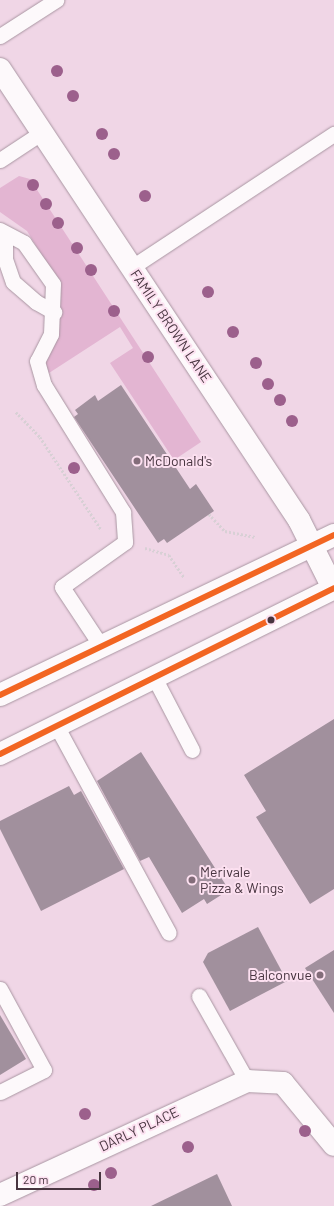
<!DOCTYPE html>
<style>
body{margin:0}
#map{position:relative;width:334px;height:1206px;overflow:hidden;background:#f0d6e6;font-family:Barlow,sans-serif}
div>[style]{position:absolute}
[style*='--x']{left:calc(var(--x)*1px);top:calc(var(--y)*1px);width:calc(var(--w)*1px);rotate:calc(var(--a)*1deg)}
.green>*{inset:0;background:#e3b5d2}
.building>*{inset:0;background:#a1909d}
.path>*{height:2.5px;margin-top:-1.25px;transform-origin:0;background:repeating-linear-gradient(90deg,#d8d0d5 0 2px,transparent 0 4px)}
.roads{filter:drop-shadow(0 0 1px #a996a2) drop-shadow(0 0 1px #a996a2)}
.service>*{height:15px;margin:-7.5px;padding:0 7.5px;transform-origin:7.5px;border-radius:7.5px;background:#fdf9fb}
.minor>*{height:22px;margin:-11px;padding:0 11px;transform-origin:11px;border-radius:11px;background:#fdf9fb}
.tertiary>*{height:22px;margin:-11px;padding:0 11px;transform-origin:11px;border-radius:11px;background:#fdf9fb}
.secondary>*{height:22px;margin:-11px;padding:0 11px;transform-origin:11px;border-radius:11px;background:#fdf9fb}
.bus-1>*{height:6px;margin:-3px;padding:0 3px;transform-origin:3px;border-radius:3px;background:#f26522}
.trees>*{width:12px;height:12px;margin:-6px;border-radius:50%;background:#9c608c}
.dots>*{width:11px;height:11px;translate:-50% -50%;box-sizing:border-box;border:2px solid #fce0f0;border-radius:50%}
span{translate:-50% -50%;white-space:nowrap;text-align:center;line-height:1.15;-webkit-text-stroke:4px #fce0f0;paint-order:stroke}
.street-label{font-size:14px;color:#483540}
.poi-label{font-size:14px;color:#483540}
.left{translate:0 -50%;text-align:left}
.right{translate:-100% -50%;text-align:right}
.scale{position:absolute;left:16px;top:1172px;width:85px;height:18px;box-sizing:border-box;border:2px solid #483540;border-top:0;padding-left:5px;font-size:12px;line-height:14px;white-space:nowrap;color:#483540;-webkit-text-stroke:3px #fce0f0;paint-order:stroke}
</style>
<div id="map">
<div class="green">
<div style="clip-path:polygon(19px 176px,30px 179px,201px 442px,174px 460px,110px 363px,133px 348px,120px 327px,49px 373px,43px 370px,46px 355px,59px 330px,60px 285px,27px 231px,0 212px,0 188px)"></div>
</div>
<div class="building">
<div style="clip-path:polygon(121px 385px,190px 489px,196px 484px,214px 511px,167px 543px,164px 539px,158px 543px,74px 417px,78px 414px,75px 410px,95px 395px,98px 401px)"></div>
<div style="clip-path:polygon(334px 719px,334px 889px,310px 904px,256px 817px,266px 811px,244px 775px)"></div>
<div style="clip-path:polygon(141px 752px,229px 890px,207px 904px,204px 899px,182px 913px,149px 857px,140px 861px,97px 781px)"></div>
<div style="clip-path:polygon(69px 786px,74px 795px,81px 791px,124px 869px,41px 911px,0 829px,0 821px)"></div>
<div style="clip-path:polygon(258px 927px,287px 981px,230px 1011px,203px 962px,208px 953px)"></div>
<div style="clip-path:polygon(334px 950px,334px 1013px,305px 968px)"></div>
<div style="clip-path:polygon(0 1015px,26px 1059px,0 1075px)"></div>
<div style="clip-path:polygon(217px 1174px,232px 1206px,151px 1206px)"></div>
</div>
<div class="path">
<div style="--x:16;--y:412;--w:35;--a:46"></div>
<div style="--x:40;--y:437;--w:110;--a:56.5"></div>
<div style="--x:209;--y:514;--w:23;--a:47"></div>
<div style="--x:225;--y:531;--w:31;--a:11"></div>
<div style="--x:145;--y:548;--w:25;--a:16"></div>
<div style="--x:169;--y:555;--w:27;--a:56"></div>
</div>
<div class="roads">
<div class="service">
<div style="--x:0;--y:36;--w:67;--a:-32.7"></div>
<div style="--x:0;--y:160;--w:49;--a:-33.4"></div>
<div style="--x:0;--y:230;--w:27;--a:28"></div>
<div style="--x:24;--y:243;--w:50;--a:54.7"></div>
<div style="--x:53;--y:284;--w:50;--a:92.3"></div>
<div style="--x:51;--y:334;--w:30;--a:117"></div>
<div style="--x:37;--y:361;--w:25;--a:74"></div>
<div style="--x:44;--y:385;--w:150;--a:58.1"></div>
<div style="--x:123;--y:512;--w:30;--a:86"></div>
<div style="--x:125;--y:542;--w:77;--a:144.5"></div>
<div style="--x:62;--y:587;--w:71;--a:56.5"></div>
<div style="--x:5;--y:234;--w:25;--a:90"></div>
<div style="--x:5;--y:259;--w:24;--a:71"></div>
<div style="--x:13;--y:282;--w:30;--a:41"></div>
<div style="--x:36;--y:302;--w:21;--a:29"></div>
<div style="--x:132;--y:267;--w:242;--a:-33.4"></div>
<div style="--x:155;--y:679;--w:80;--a:62.5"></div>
<div style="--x:57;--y:727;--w:234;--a:61.5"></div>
<div style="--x:0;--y:989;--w:92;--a:61.5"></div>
<div style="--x:44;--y:1070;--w:49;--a:153.4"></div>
<div style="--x:199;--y:996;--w:98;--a:60.5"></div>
</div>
<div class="minor">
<div style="--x:0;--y:1195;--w:272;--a:-24.8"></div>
<div style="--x:247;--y:1081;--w:36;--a:3"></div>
<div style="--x:283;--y:1083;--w:80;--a:50.6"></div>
</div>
<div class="tertiary">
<div style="--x:0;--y:69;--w:541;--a:56.46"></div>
<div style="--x:299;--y:520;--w:76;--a:63.4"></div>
</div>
<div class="secondary">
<div style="--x:0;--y:695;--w:370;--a:-25.6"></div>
<div style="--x:0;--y:754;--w:373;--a:-26.4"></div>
</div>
</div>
<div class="bus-1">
<div style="--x:0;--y:695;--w:370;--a:-25.6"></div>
<div style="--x:0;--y:754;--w:373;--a:-26.4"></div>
</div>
<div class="trees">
<div style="left:57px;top:71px"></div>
<div style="left:73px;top:96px"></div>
<div style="left:102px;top:134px"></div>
<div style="left:114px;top:154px"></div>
<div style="left:33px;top:185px"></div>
<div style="left:145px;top:196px"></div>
<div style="left:46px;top:204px"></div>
<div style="left:58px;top:223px"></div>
<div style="left:77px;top:248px"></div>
<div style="left:91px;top:270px"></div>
<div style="left:208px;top:292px"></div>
<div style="left:114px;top:311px"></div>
<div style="left:233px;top:332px"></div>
<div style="left:148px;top:357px"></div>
<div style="left:256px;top:363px"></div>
<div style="left:268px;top:384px"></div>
<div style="left:280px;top:400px"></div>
<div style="left:292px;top:421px"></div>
<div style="left:74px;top:468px"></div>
<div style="left:85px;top:1114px"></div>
<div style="left:305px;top:1131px"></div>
<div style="left:188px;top:1147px"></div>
<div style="left:111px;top:1173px"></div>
<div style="left:94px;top:1185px"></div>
</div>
<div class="dots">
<div style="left:137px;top:461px;background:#836d7a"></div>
<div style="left:271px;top:620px;background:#483540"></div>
<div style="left:192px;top:880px;background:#836d7a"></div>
<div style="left:320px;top:975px;background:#836d7a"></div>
</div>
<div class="street-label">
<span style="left:171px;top:326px;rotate:56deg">FAMILY BROWN LANE</span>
<span style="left:139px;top:1129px;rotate:-25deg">DARLY PLACE</span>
</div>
<div class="poi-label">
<span class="left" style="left:145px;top:461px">McDonald's</span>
<span class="left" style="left:200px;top:880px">Merivale<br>Pizza &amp; Wings</span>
<span class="right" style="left:312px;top:975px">Balconvue</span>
</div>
<div class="scale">20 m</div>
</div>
